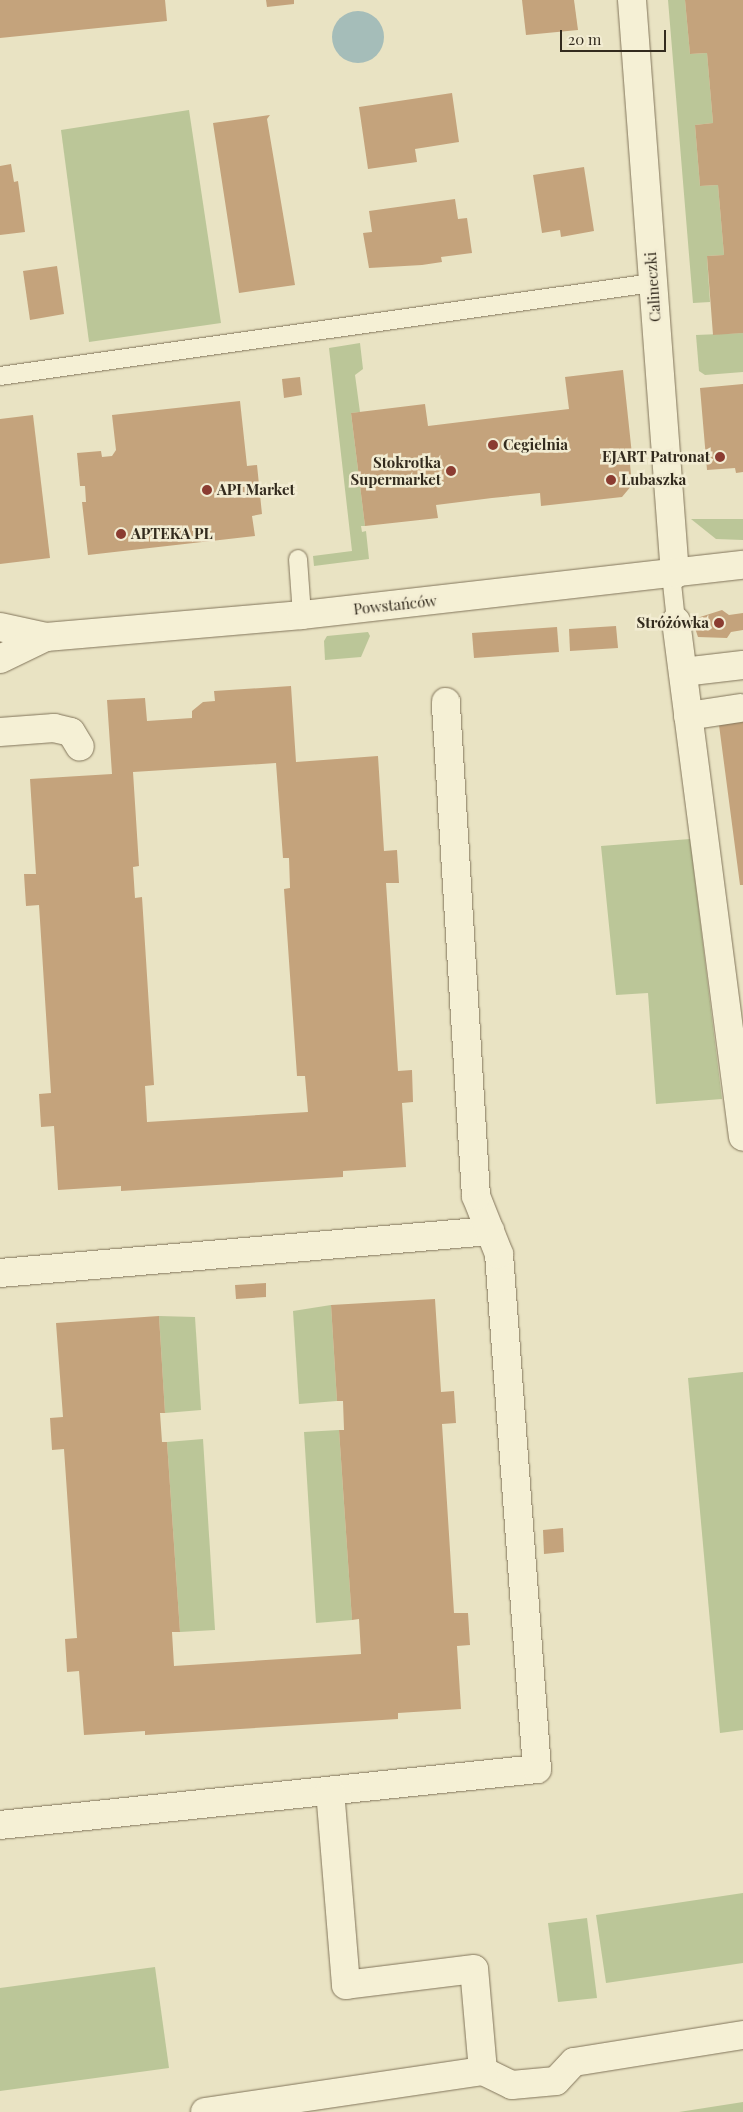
<!DOCTYPE html>
<meta charset="utf-8">
<style>
body{margin:0}
#map{position:relative;width:743px;height:2112px;overflow:hidden;background:#e9e3c3;font-family:"Playfair Display",serif}
div>[style]{position:absolute}
[style*='--x']{left:calc(var(--x)*1px);top:calc(var(--y)*1px);width:calc(var(--w)*1px);rotate:calc(var(--a)*1deg)}
.green>*{inset:0;background:#bbc698}
.water>*{inset:0;background:#a5bdb9}
.round{border-radius:50%}
.building>*{inset:0;background:#c4a37c}
.roads{filter:drop-shadow(0 0 1px #82755b) drop-shadow(0 0 1px #82755b)}
.service>*{height:18px;margin:-9px;padding:0 9px;transform-origin:9px;border-radius:9px;background:#f5f0d5}
.minor>*{height:28px;margin:-14px;padding:0 14px;transform-origin:14px;border-radius:14px;background:#f5f0d5}
.tertiary>*{height:28px;margin:-14px;padding:0 14px;transform-origin:14px;border-radius:14px;background:#f5f0d5}
.dots>*{width:14px;height:14px;translate:-50% -50%;box-sizing:border-box;border:2px solid #f2ecd2;border-radius:50%}
span{translate:-50% -50%;white-space:nowrap;text-align:center;line-height:1.15;-webkit-text-stroke:5px #f2ecd2;paint-order:stroke}
.street-label{font-size:15px;color:#332b1e}
.poi-label{font-size:15px;color:#332b1e;font-weight:700}
.left{translate:0 -50%;text-align:left}
.right{translate:-100% -50%;text-align:right}
.scale{position:absolute;left:560px;top:30px;width:106px;height:22px;box-sizing:border-box;border:2px solid #332b1e;border-top:0;padding-left:6px;font-size:15px;line-height:18px;white-space:nowrap;color:#332b1e;-webkit-text-stroke:4px #f2ecd2;paint-order:stroke}
</style>
<div id="map">
<div class="green">
<div style="clip-path:polygon(668px 0,685px 0,690px 54px,707px 53px,713px 123px,695px 125px,700px 186px,718px 185px,724px 255px,707px 256px,710px 302px,693px 303px)"></div>
<div style="clip-path:polygon(189px 110px,221px 323px,89px 342px,61px 130px)"></div>
<div style="clip-path:polygon(743px 333px,743px 372px,705px 375px,699px 371px,696px 335px)"></div>
<div style="clip-path:polygon(360px 343px,363px 369px,355px 375px,360px 412px,351px 413px,365px 526px,361px 526px,362px 532px,366px 531px,369px 559px,314px 566px,313px 556px,352px 551px,329px 348px)"></div>
<div style="clip-path:polygon(691px 519px,743px 519px,743px 540px,716px 539px)"></div>
<div style="clip-path:polygon(368px 632px,370px 636px,361px 657px,325px 660px,324px 641px,327px 636px)"></div>
<div style="clip-path:polygon(690px 839px,722px 1099px,656px 1104px,648px 993px,616px 995px,601px 846px)"></div>
<div style="clip-path:polygon(331px 1305px,337px 1401px,299px 1404px,293px 1311px)"></div>
<div style="clip-path:polygon(159px 1316px,195px 1317px,201px 1410px,165px 1413px)"></div>
<div style="clip-path:polygon(743px 1372px,743px 1730px,720px 1733px,688px 1378px)"></div>
<div style="clip-path:polygon(339px 1430px,352px 1620px,316px 1623px,304px 1432px)"></div>
<div style="clip-path:polygon(203px 1439px,215px 1630px,180px 1632px,167px 1442px)"></div>
<div style="clip-path:polygon(743px 1893px,743px 1963px,606px 1983px,596px 1915px)"></div>
<div style="clip-path:polygon(587px 1918px,597px 1998px,558px 2002px,548px 1923px)"></div>
<div style="clip-path:polygon(155px 1967px,169px 2068px,0 2091px,0 1988px)"></div>
<div style="clip-path:polygon(743px 2102px,743px 2112px,679px 2112px)"></div>
</div>
<div class="water">
<div class="round" style="left:332px;top:11px;width:52px;height:52px"></div>
</div>
<div class="building">
<div style="clip-path:polygon(0 0,165px 0,167px 21px,0 38px)"></div>
<div style="clip-path:polygon(266px 0,294px 0,294px 4px,267px 7px)"></div>
<div style="clip-path:polygon(522px 0,574px 0,578px 30px,526px 35px)"></div>
<div style="clip-path:polygon(685px 0,743px 0,743px 333px,713px 335px,707px 256px,724px 255px,718px 185px,700px 186px,695px 125px,713px 123px,707px 53px,690px 54px)"></div>
<div style="clip-path:polygon(452px 93px,459px 142px,415px 149px,417px 162px,368px 169px,359px 107px)"></div>
<div style="clip-path:polygon(270px 115px,267px 119px,295px 285px,239px 293px,213px 123px)"></div>
<div style="clip-path:polygon(11px 164px,14px 182px,18px 181px,25px 232px,0 235px,0 166px)"></div>
<div style="clip-path:polygon(584px 167px,594px 231px,561px 237px,560px 230px,542px 233px,533px 175px)"></div>
<div style="clip-path:polygon(455px 199px,458px 219px,467px 218px,472px 253px,441px 257px,442px 262px,422px 265px,369px 268px,363px 233px,372px 232px,369px 211px)"></div>
<div style="clip-path:polygon(57px 266px,64px 314px,30px 320px,23px 271px)"></div>
<div style="clip-path:polygon(623px 370px,633px 464px,630px 464px,632px 485px,622px 497px,541px 506px,540px 493px,492px 498px,436px 505px,438px 518px,365px 526px,351px 413px,425px 404px,428px 426px,569px 409px,565px 377px)"></div>
<div style="clip-path:polygon(300px 377px,302px 395px,284px 398px,282px 379px)"></div>
<div style="clip-path:polygon(743px 384px,743px 472px,736px 473px,735px 468px,707px 470px,700px 388px)"></div>
<div style="clip-path:polygon(240px 401px,247px 466px,257px 465px,262px 514px,252px 516px,255px 536px,88px 555px,82px 502px,86px 502px,85px 486px,80px 486px,77px 453px,101px 451px,102px 457px,112px 456px,116px 450px,112px 415px)"></div>
<div style="clip-path:polygon(33px 415px,50px 558px,0 564px,0 419px)"></div>
<div style="clip-path:polygon(722px 610px,729px 615px,743px 613px,743px 630px,731px 632px,727px 638px,698px 637px,694px 625px,697px 618px)"></div>
<div style="clip-path:polygon(616px 626px,618px 648px,570px 651px,569px 629px)"></div>
<div style="clip-path:polygon(557px 627px,559px 652px,474px 658px,472px 633px)"></div>
<div style="clip-path:polygon(evenodd,291px 686px,296px 762px,378px 756px,384px 851px,397px 850px,399px 883px,386px 883px,398px 1071px,412px 1070px,413px 1102px,402px 1103px,406px 1167px,343px 1171px,343px 1177px,121px 1191px,121px 1186px,58px 1190px,54px 1126px,41px 1127px,39px 1094px,51px 1093px,39px 905px,26px 906px,24px 874px,36px 874px,30px 779px,112px 774px,107px 700px,145px 698px,147px 721px,192px 718px,192px 711px,203px 702px,215px 701px,214px 691px,291px 686px,276px 763px,283px 858px,289px 858px,290px 888px,284px 889px,297px 1076px,305px 1076px,308px 1112px,147px 1122px,145px 1086px,154px 1085px,142px 897px,135px 898px,133px 867px,139px 866px,133px 772px,276px 763px)"></div>
<div style="clip-path:polygon(738px 696px,743px 696px,743px 885px,740px 885px,719px 725px,742px 722px)"></div>
<div style="clip-path:polygon(266px 1283px,266px 1297px,236px 1299px,235px 1285px)"></div>
<div style="clip-path:polygon(435px 1299px,441px 1392px,454px 1391px,456px 1423px,442px 1424px,454px 1613px,468px 1613px,470px 1645px,457px 1646px,461px 1709px,398px 1713px,398px 1719px,145px 1735px,145px 1731px,84px 1735px,79px 1671px,67px 1672px,65px 1639px,77px 1638px,64px 1449px,52px 1450px,50px 1418px,63px 1417px,56px 1323px,159px 1316px,165px 1413px,160px 1413px,162px 1442px,167px 1442px,180px 1632px,172px 1632px,174px 1666px,361px 1654px,359px 1619px,352px 1620px,339px 1430px,344px 1430px,343px 1401px,337px 1401px,331px 1305px)"></div>
<div style="clip-path:polygon(563px 1528px,564px 1552px,544px 1554px,543px 1530px)"></div>
</div>
<div class="roads">
<div class="service">
<div style="--x:0;--y:376;--w:659;--a:-8.12"></div>
<div style="--x:298;--y:559;--w:56;--a:85.9"></div>
<div style="--x:671;--y:574;--w:47;--a:83.9"></div>
</div>
<div class="minor">
<div style="--x:632;--y:0;--w:576;--a:85.72"></div>
<div style="--x:676;--y:621;--w:520;--a:82.6"></div>
<div style="--x:683;--y:672;--w:60;--a:-6.7"></div>
<div style="--x:688;--y:716;--w:53;--a:-8.7"></div>
<div style="--x:0;--y:732;--w:54;--a:-4.2"></div>
<div style="--x:54;--y:728;--w:17;--a:13"></div>
<div style="--x:71;--y:732;--w:17;--a:59"></div>
<div style="--x:0;--y:1273;--w:492;--a:-4.9"></div>
<div style="--x:0;--y:1825;--w:540;--a:-5.95"></div>
<div style="--x:537;--y:1769;--w:516;--a:-94.22"></div>
<div style="--x:499;--y:1254;--w:62;--a:-111.6"></div>
<div style="--x:476;--y:1196;--w:495;--a:-93.5"></div>
<div style="--x:483;--y:2071;--w:32;--a:26"></div>
<div style="--x:512;--y:2085;--w:44;--a:-5.2"></div>
<div style="--x:556;--y:2081;--w:26;--a:-47"></div>
<div style="--x:574;--y:2062;--w:171;--a:-9.1"></div>
<div style="--x:205;--y:2112;--w:281;--a:-8.4"></div>
<div style="--x:483;--y:2071;--w:102;--a:-95"></div>
<div style="--x:474;--y:1969;--w:129;--a:172.9"></div>
<div style="--x:346;--y:1985;--w:194;--a:-94.7"></div>
</div>
<div class="tertiary">
<div style="--x:0;--y:627;--w:47;--a:12.3"></div>
<div style="--x:46;--y:637;--w:257;--a:-4.9"></div>
<div style="--x:302;--y:615;--w:444;--a:-6.5"></div>
<div style="--x:0;--y:659;--w:51;--a:-25.6"></div>
</div>
</div>
<div class="dots">
<div style="left:493px;top:445px;background:#8b3c31"></div>
<div style="left:720px;top:457px;background:#8b3c31"></div>
<div style="left:451px;top:471px;background:#8b3c31"></div>
<div style="left:611px;top:480px;background:#8b3c31"></div>
<div style="left:207px;top:490px;background:#8b3c31"></div>
<div style="left:121px;top:534px;background:#8b3c31"></div>
<div style="left:719px;top:623px;background:#8b3c31"></div>
</div>
<div class="street-label">
<span style="left:653px;top:287px;rotate:-94deg">Calineczki</span>
<span style="left:395px;top:605px;rotate:-6deg">Powstańców</span>
</div>
<div class="poi-label">
<span class="left" style="left:503px;top:445px">Cegielnia</span>
<span class="right" style="left:710px;top:457px">EJART Patronat</span>
<span class="right" style="left:441px;top:471px">Stokrotka<br>Supermarket</span>
<span class="left" style="left:621px;top:480px">Lubaszka</span>
<span class="left" style="left:217px;top:490px">API Market</span>
<span class="left" style="left:131px;top:534px">APTEKA PL</span>
<span class="right" style="left:709px;top:623px">Stróżówka</span>
</div>
<div class="scale">20 m</div>
</div>
